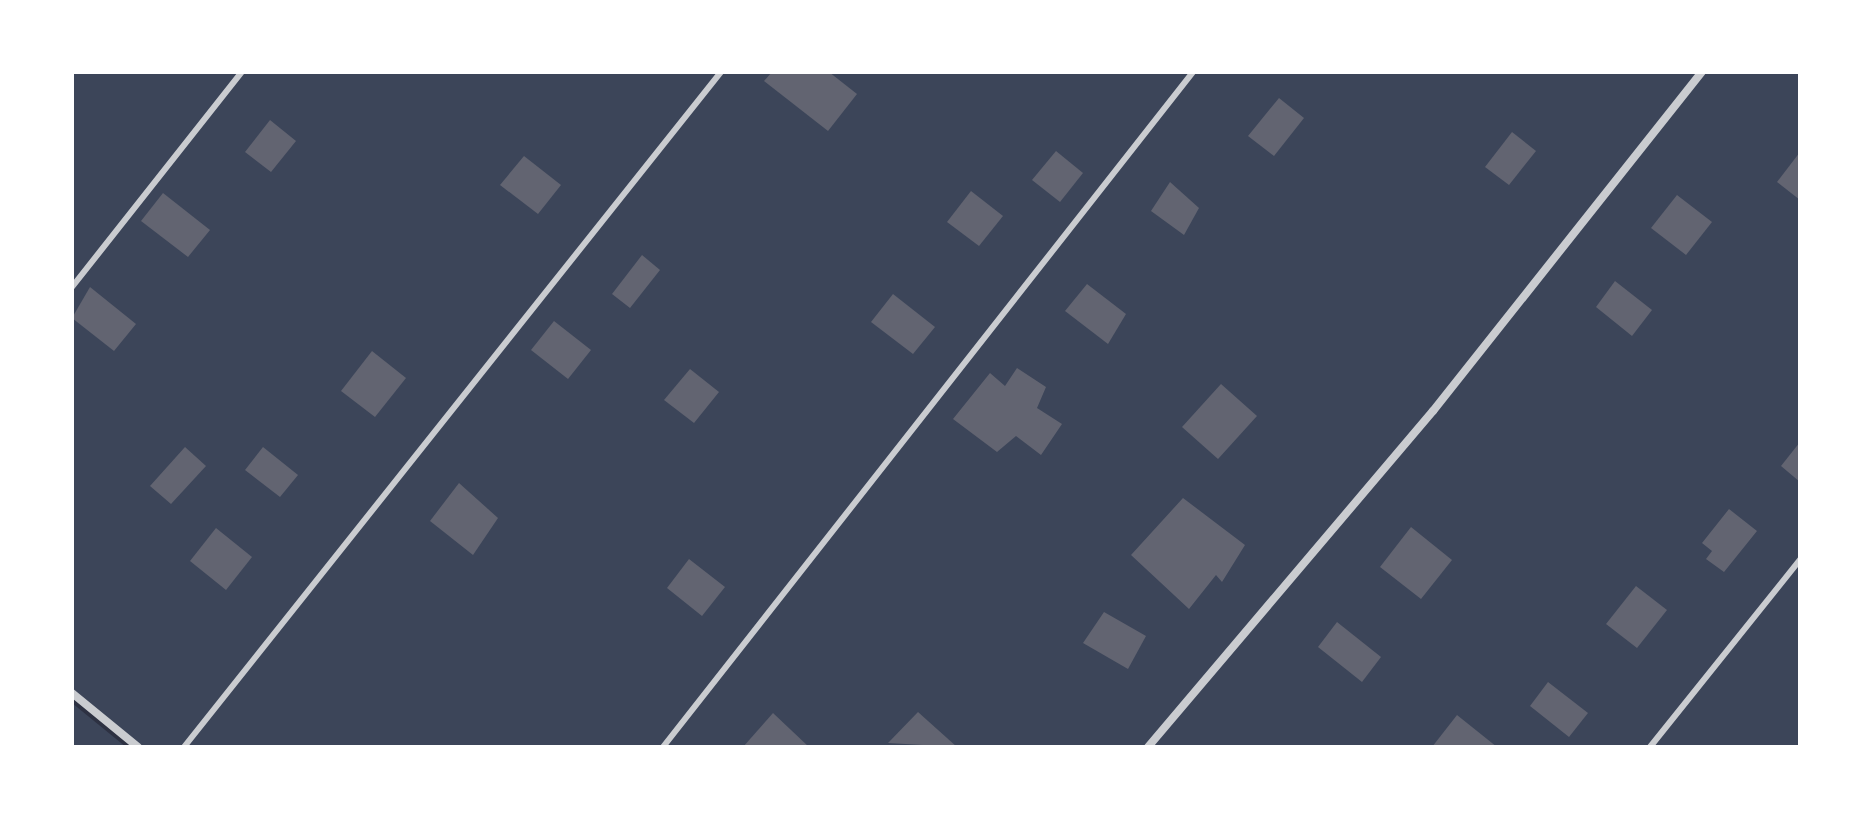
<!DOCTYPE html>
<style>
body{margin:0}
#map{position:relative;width:1872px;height:819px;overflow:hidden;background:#2d3142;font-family:Lato,sans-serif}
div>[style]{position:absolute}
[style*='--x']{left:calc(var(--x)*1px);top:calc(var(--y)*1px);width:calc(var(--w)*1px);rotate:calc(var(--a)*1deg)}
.green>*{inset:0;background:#3c4559}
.building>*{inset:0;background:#626471}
.service>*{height:6px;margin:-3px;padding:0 3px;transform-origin:3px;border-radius:3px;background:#caccd0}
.minor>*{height:8px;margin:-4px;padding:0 4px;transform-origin:4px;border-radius:4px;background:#caccd0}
span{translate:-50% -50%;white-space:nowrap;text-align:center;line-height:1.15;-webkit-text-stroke:6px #fff;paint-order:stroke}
.frame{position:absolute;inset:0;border:74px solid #fff;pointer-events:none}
</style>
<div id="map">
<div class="green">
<div style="clip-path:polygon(72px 72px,1800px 72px,1800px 747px,138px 747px,72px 693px)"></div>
<div style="clip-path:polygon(72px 703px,126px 747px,72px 747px)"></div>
</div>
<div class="building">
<div style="clip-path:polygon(772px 72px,829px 72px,857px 94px,828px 131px,764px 81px)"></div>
<div style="clip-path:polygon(1279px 98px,1304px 118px,1274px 156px,1248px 136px)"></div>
<div style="clip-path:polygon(270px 120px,296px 141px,271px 172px,245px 152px)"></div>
<div style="clip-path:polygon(1512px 132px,1536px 151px,1509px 185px,1485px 167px)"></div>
<div style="clip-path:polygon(1056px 151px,1083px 173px,1060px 202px,1032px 180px)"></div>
<div style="clip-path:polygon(1800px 152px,1800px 200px,1777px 182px)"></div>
<div style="clip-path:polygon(524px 156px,561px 185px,538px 214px,500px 185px)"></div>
<div style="clip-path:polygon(1170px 182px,1199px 208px,1184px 235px,1151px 211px)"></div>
<div style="clip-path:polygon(971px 191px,1003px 216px,979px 246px,947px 222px)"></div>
<div style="clip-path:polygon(163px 193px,210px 230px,188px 257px,141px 221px)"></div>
<div style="clip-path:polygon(1677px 195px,1712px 222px,1686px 255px,1651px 228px)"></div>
<div style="clip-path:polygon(642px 255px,660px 270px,630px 308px,612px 294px)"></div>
<div style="clip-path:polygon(1615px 281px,1652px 310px,1632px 336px,1596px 307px)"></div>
<div style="clip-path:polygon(1087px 284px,1126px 314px,1108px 344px,1065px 311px)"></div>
<div style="clip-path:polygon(90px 287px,136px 324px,114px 351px,72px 318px)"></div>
<div style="clip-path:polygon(893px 294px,935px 327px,913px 354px,871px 322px)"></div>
<div style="clip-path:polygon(554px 321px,591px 350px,568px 379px,531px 350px)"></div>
<div style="clip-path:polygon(372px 351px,406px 378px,375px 417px,341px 391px)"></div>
<div style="clip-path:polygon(1017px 368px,1046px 387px,1037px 408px,1062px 424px,1041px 455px,1016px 436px,997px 452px,953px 419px,990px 373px,1005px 386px)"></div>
<div style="clip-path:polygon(690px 369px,719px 392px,694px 423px,664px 400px)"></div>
<div style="clip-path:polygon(1221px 384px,1257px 416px,1218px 459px,1182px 427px)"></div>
<div style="clip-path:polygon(1800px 442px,1800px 482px,1781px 466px)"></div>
<div style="clip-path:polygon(185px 447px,206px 466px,171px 504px,150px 486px)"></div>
<div style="clip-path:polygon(263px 447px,298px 475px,280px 497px,245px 470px)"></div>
<div style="clip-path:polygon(459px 483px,498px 518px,473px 555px,430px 521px)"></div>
<div style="clip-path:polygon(1183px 498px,1245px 545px,1222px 582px,1216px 575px,1189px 609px,1131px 555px)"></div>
<div style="clip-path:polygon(1729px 509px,1757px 531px,1724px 572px,1706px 559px,1712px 551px,1702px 543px)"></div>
<div style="clip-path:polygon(1411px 527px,1452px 560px,1421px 599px,1380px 567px)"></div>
<div style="clip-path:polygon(216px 528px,252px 557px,226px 590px,190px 561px)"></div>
<div style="clip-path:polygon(689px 559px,725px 587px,702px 616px,667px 588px)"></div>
<div style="clip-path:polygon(1636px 586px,1667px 610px,1637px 648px,1606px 624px)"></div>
<div style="clip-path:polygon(1104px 612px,1146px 636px,1128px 669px,1083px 643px)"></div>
<div style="clip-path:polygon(1337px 622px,1381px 657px,1362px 682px,1318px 647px)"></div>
<div style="clip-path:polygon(1548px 682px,1588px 713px,1569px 737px,1530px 706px)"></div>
<div style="clip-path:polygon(918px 712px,957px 747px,888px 743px)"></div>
<div style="clip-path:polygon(773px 713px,809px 747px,743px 747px)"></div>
<div style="clip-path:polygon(1457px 715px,1497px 747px,1432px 747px)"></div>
</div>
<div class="service">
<div style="--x:72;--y:287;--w:274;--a:-51.7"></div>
<div style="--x:184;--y:747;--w:863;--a:-51.5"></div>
<div style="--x:663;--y:747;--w:858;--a:-51.86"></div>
<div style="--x:1650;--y:747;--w:240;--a:-51.3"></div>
</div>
<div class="minor">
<div style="--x:72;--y:693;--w:85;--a:39.3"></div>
<div style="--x:1148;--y:747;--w:441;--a:-49.7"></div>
<div style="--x:1433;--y:411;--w:433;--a:-51.6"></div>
</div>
<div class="frame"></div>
</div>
